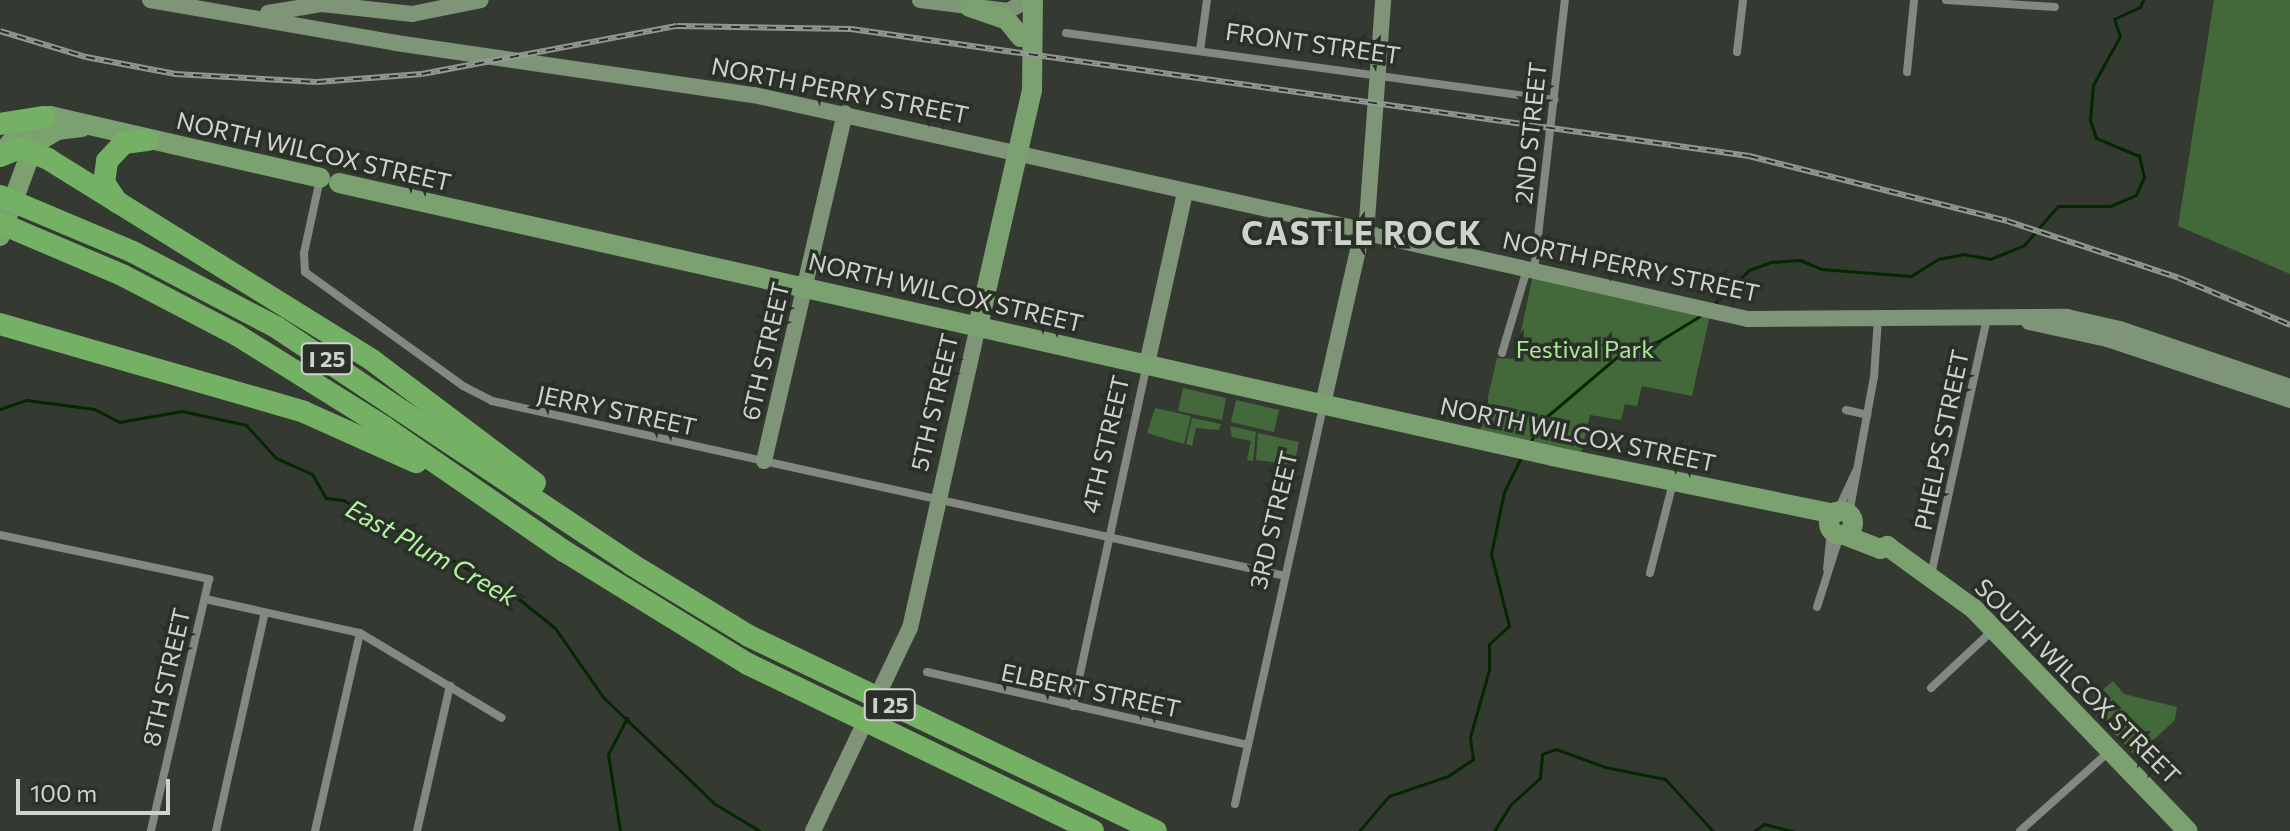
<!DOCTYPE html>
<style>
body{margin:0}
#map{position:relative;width:2290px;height:831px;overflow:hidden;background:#343a32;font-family:Commissioner,sans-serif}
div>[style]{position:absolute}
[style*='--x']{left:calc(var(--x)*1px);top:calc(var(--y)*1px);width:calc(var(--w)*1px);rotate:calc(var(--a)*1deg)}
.green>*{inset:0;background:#436839}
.stream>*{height:3px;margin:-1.5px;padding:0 1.5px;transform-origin:1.5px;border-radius:1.5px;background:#052700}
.street>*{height:8px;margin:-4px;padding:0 4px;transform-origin:4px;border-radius:4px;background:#828980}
.secondary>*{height:16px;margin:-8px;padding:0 8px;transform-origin:8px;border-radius:8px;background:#7e9578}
.primary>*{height:20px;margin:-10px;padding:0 10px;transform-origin:10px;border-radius:10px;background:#7aa16f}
.primary>.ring{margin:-10px;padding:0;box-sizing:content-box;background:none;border:20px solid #7aa16f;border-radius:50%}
.highway>*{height:22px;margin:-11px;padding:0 11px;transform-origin:11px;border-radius:11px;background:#75b164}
.rail>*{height:6px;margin-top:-3px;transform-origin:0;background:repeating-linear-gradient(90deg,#2a3028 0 9px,#939892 0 18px);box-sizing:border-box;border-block:2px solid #939892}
span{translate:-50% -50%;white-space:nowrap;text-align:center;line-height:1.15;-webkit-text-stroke:7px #2a3028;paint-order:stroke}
.shield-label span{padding:2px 6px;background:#2a3028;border:2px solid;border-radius:6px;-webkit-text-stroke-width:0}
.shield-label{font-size:22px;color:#cfd3ce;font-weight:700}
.street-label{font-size:24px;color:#cfd3ce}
.park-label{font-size:24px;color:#a8ea96}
.water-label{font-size:26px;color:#b1f39f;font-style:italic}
.district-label{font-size:32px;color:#cdd5cb;font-weight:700;letter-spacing:2px}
.scale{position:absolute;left:16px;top:779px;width:154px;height:36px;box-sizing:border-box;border:4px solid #cfd3ce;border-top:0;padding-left:10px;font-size:24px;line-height:28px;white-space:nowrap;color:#cfd3ce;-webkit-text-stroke:6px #2a3028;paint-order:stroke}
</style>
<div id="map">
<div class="green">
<div style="clip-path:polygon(2214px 0,2290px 0,2290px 274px,2178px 226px)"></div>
<div style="clip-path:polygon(1534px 271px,1711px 310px,1692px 396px,1642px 386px,1637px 406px,1625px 404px,1621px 420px,1590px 415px,1579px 462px,1478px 440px,1497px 358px,1515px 359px)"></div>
<div style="clip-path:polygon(1183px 388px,1226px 398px,1222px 420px,1178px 411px)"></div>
<div style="clip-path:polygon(1236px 400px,1279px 410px,1274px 432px,1231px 422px)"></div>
<div style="clip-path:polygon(1155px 408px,1191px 416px,1184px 444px,1147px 433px)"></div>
<div style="clip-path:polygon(1192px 418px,1221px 424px,1219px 430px,1196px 428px,1192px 446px,1186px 444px)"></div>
<div style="clip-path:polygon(1230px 426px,1256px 432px,1253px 461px,1247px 460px,1251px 441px,1232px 437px)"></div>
<div style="clip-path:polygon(1258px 433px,1299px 442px,1294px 465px,1256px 460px)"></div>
<div style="clip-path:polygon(2113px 681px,2124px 694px,2177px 707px,2175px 720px,2147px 746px,2148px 757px,2142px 763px,2086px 704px)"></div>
</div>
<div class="stream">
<div style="--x:1712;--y:306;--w:52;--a:-44.2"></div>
<div style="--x:1749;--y:270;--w:23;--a:-20"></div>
<div style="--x:1771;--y:262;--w:29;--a:-4"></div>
<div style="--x:1800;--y:260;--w:23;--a:23"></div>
<div style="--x:1821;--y:269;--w:90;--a:4.4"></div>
<div style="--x:1911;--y:276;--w:32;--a:-32"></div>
<div style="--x:1938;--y:259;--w:25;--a:-11"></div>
<div style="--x:1963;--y:254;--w:27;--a:10"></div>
<div style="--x:1990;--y:259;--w:37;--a:-22"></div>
<div style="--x:2024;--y:245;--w:52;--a:-48.9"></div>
<div style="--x:2058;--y:206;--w:52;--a:0"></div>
<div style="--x:2110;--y:206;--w:28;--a:-23"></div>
<div style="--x:2136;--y:195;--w:20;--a:-66"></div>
<div style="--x:2144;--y:177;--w:22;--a:-103"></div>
<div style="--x:2139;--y:156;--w:47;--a:-157.3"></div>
<div style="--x:2096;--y:138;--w:20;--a:-108"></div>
<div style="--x:2090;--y:119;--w:34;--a:-85"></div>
<div style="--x:2093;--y:85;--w:56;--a:-61.1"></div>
<div style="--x:2120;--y:36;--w:18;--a:-109"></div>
<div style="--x:2114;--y:19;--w:29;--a:-25"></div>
<div style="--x:2140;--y:7;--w:8;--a:-67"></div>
<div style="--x:0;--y:409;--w:28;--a:-19"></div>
<div style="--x:26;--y:400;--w:69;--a:7.5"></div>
<div style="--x:94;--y:409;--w:28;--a:27"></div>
<div style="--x:119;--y:422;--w:64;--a:-9.9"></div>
<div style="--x:182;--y:411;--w:66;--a:12.3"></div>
<div style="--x:246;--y:425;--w:45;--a:47.7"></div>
<div style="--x:276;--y:458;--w:39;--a:24"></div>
<div style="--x:312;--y:474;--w:28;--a:60"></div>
<div style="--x:326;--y:498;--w:17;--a:7"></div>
<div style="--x:343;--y:500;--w:191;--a:28.9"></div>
<div style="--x:510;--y:592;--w:58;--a:38.7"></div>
<div style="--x:555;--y:628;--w:84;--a:55.2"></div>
<div style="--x:603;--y:697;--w:155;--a:43.7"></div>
<div style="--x:715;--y:804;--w:52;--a:31"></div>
<div style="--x:1530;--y:442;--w:28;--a:-58"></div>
<div style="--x:1545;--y:418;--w:94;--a:-40.3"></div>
<div style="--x:1617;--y:357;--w:45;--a:-20.9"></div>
<div style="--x:1659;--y:341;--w:48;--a:-31.4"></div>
<div style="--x:620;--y:831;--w:78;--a:-98.9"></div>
<div style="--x:608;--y:754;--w:41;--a:-62.2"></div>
<div style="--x:1359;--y:831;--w:46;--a:-49.4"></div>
<div style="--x:1389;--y:796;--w:62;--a:-18.7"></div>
<div style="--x:1448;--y:776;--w:30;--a:-34"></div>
<div style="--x:1473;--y:759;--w:22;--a:-98"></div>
<div style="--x:1470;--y:737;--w:70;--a:-74.2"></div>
<div style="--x:1489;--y:670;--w:26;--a:-90"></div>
<div style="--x:1489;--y:644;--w:27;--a:-42"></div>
<div style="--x:1509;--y:626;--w:74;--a:-104"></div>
<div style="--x:1491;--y:554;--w:63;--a:-78.2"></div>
<div style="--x:1504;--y:492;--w:37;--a:-64"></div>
<div style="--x:1494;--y:831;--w:31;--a:-58"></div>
<div style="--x:1510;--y:805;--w:40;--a:-42"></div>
<div style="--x:1540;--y:778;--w:24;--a:-85"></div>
<div style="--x:1542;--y:754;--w:15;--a:-20"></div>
<div style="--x:1556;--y:749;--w:52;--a:20.2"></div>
<div style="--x:1605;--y:767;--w:61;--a:11.3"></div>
<div style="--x:1665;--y:779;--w:71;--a:47.3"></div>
<div style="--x:1754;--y:831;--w:12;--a:-35"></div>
<div style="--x:1764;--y:824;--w:30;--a:14"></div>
</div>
<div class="street">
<div style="--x:1946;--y:0;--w:109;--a:3.7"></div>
<div style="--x:1066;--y:33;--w:493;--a:7.8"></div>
<div style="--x:1200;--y:51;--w:51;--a:-82.2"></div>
<div style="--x:1737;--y:52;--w:52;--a:-83.4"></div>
<div style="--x:1907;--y:72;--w:72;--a:-84.4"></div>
<div style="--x:320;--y:179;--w:76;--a:102.2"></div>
<div style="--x:304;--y:253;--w:19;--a:87"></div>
<div style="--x:305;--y:272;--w:195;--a:35.8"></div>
<div style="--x:463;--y:386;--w:33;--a:27"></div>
<div style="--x:492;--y:401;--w:812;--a:12.44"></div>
<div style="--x:1534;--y:271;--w:273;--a:-83.5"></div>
<div style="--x:1502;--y:353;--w:88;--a:-73.4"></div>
<div style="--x:1846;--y:410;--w:22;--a:13"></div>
<div style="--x:1837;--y:512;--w:45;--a:-65.1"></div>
<div style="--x:1849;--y:514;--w:139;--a:-79.7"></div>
<div style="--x:1874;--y:377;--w:58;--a:-86.1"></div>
<div style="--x:0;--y:535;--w:214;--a:11.9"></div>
<div style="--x:209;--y:579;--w:259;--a:103"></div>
<div style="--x:1827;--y:569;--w:39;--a:-84"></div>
<div style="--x:1650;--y:573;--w:93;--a:-75.7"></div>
<div style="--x:1931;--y:575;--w:263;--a:-77.7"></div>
<div style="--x:205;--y:599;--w:159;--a:12.4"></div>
<div style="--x:360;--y:633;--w:165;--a:30.9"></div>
<div style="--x:1817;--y:607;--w:76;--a:-72.3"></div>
<div style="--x:927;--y:672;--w:329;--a:12.8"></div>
<div style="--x:1931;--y:688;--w:86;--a:-43.1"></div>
<div style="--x:1073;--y:706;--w:349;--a:-77.8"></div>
<div style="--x:1235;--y:804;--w:408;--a:-77.5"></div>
<div style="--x:216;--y:831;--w:224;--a:-77.4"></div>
<div style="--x:315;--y:831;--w:203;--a:-77.2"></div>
<div style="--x:417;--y:831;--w:149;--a:-77.2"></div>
<div style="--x:2020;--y:831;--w:122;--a:-41.7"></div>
</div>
<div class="secondary">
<div style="--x:150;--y:0;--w:250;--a:9.9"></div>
<div style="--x:396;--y:43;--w:362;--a:8.3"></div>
<div style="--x:754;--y:95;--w:609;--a:12.51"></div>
<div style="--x:920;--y:0;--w:89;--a:7.1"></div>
<div style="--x:1008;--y:11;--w:23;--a:-29"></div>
<div style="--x:268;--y:13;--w:55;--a:-9.5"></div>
<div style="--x:322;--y:4;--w:91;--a:6.3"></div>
<div style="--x:412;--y:14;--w:70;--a:-11.5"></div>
<div style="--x:1367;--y:220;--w:221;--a:-85.8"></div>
<div style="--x:1375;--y:235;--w:382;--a:12.7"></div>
<div style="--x:1748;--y:319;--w:319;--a:-0.4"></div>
<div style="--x:2067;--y:317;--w:54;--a:12.8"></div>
<div style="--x:2120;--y:329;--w:180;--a:18.8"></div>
<div style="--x:2029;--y:322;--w:80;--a:12.3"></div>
<div style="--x:2107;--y:339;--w:193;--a:18.4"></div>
<div style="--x:1147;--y:364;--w:176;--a:-77.5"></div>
<div style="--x:1323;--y:404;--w:162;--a:-77.2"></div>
<div style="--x:764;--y:461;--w:357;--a:-76.9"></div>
<div style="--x:813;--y:831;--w:225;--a:-64.5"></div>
<div style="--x:910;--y:628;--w:310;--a:-77.3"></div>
</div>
<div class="primary">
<div style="--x:970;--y:7;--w:39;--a:19"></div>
<div style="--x:1007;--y:20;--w:22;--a:51"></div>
<div style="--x:0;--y:156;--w:34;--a:-52"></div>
<div style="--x:21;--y:129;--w:32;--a:-24"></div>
<div style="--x:50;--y:116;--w:277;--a:12.9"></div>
<div style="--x:339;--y:183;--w:1243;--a:12.68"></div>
<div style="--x:1552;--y:456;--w:288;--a:11.6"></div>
<div style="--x:0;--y:236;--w:98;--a:-69.7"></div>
<div style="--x:34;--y:144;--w:27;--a:-31"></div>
<div style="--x:57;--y:130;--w:25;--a:-7"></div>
<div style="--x:978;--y:326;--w:241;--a:-77.1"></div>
<div style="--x:1032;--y:91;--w:91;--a:-89.4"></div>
<div class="ring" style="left:1829px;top:511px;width:4px;height:4px"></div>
<div style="--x:1844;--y:535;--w:39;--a:21"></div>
<div style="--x:1880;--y:549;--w:8;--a:-23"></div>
<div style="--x:1887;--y:546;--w:107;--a:35.9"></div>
<div style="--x:1974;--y:609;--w:308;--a:46.1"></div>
</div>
<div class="highway">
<div style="--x:0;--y:124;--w:45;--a:-9"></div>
<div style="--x:0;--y:156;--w:22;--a:-22"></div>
<div style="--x:20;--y:148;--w:30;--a:21"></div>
<div style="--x:48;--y:159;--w:381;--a:31.8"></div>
<div style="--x:372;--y:360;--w:204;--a:37"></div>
<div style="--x:0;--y:196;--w:144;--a:22.8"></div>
<div style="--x:133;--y:252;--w:161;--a:27.7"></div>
<div style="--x:276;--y:327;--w:427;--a:33.7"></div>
<div style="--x:631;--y:564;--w:138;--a:31.4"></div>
<div style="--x:749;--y:636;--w:451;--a:25.6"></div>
<div style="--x:117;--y:202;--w:23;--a:-124"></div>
<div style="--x:104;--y:183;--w:22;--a:-82"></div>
<div style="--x:107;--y:161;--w:25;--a:-47"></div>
<div style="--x:124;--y:143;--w:23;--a:-7"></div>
<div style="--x:0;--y:223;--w:135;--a:23.1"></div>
<div style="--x:124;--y:276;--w:127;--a:27.6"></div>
<div style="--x:237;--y:335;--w:173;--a:32"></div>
<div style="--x:384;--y:427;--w:219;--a:34.6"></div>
<div style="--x:564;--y:551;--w:216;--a:31.6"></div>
<div style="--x:748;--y:664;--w:383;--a:25.8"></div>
<div style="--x:0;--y:324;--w:316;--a:16.1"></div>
<div style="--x:304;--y:412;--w:123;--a:24.1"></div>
</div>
<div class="rail">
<div style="--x:0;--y:31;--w:90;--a:16.8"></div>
<div style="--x:86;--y:57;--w:91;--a:10.8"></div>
<div style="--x:175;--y:74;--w:142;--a:3.2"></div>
<div style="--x:317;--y:82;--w:105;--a:-4.4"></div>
<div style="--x:422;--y:74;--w:259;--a:-10.7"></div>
<div style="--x:677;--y:26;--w:174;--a:1"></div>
<div style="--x:851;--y:29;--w:907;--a:8.05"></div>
<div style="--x:1749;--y:156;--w:266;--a:14.1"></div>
<div style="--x:2007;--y:221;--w:181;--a:18.3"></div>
<div style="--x:2179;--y:278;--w:121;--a:22.9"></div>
</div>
<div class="shield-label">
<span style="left:327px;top:359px">I 25</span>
<span style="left:890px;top:705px">I 25</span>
</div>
<div class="street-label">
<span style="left:1313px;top:43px;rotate:8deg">FRONT STREET</span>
<span style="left:840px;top:90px;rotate:11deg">NORTH PERRY STREET</span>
<span style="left:1530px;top:133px;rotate:-84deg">2ND STREET</span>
<span style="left:314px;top:151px;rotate:13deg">NORTH WILCOX STREET</span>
<span style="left:1631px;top:266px;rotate:12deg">NORTH PERRY STREET</span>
<span style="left:946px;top:292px;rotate:13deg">NORTH WILCOX STREET</span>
<span style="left:765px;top:351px;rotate:-77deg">6TH STREET</span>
<span style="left:934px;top:402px;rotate:-77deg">5TH STREET</span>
<span style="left:617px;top:410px;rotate:12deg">JERRY STREET</span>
<span style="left:1578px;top:434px;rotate:12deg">NORTH WILCOX STREET</span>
<span style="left:1941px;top:440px;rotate:-78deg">PHELPS STREET</span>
<span style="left:1105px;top:444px;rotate:-77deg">4TH STREET</span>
<span style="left:1273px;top:520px;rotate:-77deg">3RD STREET</span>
<span style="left:166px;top:677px;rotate:-77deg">8TH STREET</span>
<span style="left:2078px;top:681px;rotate:45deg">SOUTH WILCOX STREET</span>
<span style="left:1091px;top:690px;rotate:12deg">ELBERT STREET</span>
</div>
<div class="park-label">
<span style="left:1585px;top:349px">Festival Park</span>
</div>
<div class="water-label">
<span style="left:432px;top:552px;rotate:29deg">East Plum Creek</span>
</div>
<div class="district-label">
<span style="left:1362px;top:232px">CASTLE ROCK</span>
</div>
<div class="scale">100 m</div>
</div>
